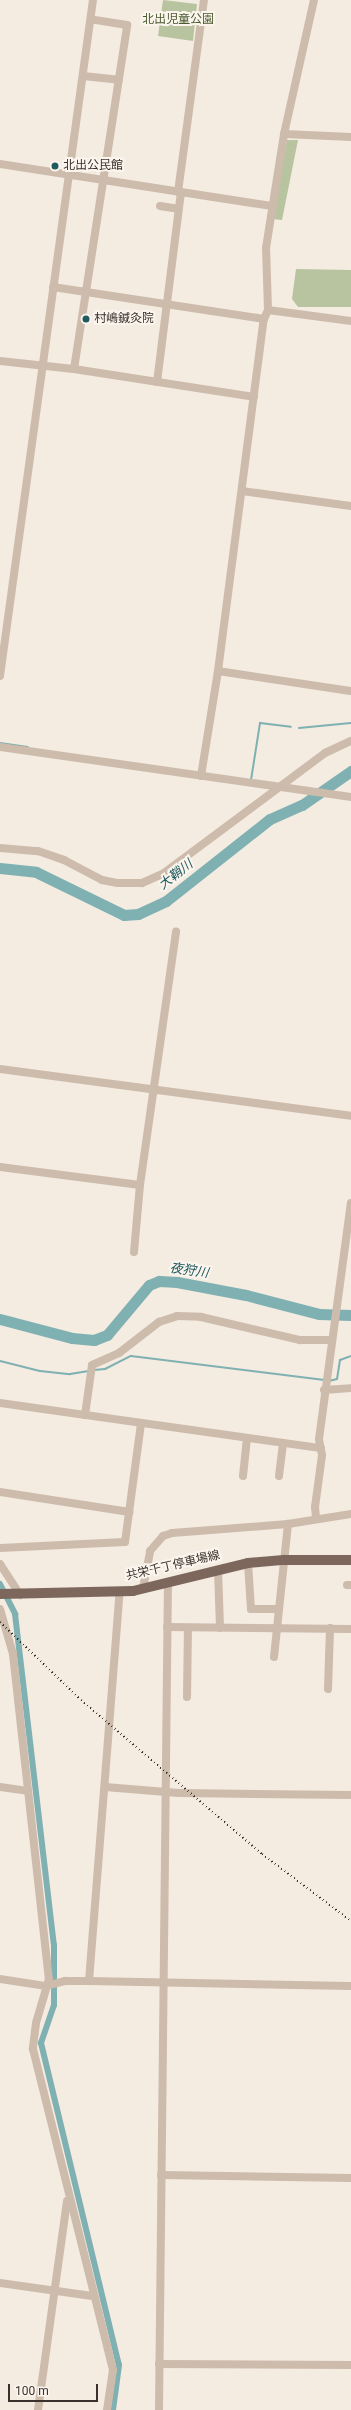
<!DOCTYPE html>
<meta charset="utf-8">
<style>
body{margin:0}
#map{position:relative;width:351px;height:2410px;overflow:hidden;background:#f4ebe1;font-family:Roboto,"Noto Sans JP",sans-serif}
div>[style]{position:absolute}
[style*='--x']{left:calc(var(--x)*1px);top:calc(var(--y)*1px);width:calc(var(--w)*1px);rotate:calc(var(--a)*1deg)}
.green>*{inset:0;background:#b8c4a0}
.stream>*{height:2px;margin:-1px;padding:0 1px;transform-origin:1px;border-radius:1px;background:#7fb0b2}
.canal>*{height:6px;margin:-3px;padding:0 3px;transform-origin:3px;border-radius:3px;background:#7fb0b2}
.river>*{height:11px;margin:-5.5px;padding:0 5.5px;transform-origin:5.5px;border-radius:5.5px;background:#7fb0b2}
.minor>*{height:8px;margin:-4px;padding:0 4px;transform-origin:4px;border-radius:4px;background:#cdbbac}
.major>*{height:10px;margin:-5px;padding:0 5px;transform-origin:5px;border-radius:5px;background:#7d675c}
.rail>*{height:2px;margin-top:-1px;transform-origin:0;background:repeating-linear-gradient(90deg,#3b302b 0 1px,transparent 0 4px)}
.dots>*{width:11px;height:11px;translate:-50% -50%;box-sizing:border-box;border:2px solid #fbf5ee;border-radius:50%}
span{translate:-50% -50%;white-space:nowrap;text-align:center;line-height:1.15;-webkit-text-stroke:4px #fbf5ee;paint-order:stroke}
.park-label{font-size:12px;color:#4a5a2e}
.poi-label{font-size:12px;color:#3b302b}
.left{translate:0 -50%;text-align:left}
.street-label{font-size:12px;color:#3b302b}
.water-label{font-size:13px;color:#1f5a5e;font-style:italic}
.scale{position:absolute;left:8px;top:2384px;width:90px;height:18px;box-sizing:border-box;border:2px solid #3b302b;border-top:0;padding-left:5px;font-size:12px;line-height:14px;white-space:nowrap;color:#3b302b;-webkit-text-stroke:3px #fbf5ee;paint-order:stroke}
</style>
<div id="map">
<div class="green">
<div style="clip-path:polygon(163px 0,197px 4px,193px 41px,158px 36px)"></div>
<div style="clip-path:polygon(287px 140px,298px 140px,282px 220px,273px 219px)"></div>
<div style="clip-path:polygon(296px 269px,351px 270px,351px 307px,298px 307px,292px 299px)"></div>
</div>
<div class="stream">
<div style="--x:299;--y:728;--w:52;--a:-5.5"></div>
<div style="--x:0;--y:743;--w:28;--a:8"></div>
<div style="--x:251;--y:780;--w:58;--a:-81"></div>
<div style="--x:260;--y:723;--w:31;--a:7"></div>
<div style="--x:0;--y:1361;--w:41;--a:14"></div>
<div style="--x:40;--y:1371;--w:30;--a:6"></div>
<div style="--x:70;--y:1374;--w:19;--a:-9"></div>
<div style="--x:94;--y:1370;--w:11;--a:-5"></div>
<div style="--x:105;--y:1369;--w:29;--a:-27"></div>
<div style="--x:131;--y:1356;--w:195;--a:7.1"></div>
<div style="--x:329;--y:1381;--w:8;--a:-14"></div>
<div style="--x:337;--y:1379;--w:19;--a:-81"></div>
<div style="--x:340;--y:1360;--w:12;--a:-20"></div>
</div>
<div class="canal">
<div style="--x:0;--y:1584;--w:34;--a:63"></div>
<div style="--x:15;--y:1614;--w:333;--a:83.3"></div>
<div style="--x:54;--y:1945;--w:60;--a:90"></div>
<div style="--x:54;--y:2005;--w:40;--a:108.9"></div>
<div style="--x:41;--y:2043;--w:331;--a:76.4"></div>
<div style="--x:119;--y:2365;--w:45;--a:97.6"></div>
</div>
<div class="river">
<div style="--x:0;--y:868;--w:36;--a:6"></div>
<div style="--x:36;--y:872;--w:98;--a:26"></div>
<div style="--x:124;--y:915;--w:14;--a:-4"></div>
<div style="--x:138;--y:914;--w:31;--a:-25"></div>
<div style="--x:166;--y:901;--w:132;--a:-38.3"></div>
<div style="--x:270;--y:819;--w:35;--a:-24"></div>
<div style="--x:302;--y:805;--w:60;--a:-34.8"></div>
<div style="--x:0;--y:1319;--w:74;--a:14.8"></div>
<div style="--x:72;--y:1338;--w:22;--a:5"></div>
<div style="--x:94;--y:1340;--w:14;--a:-21"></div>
<div style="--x:107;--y:1335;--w:65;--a:-50"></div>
<div style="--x:149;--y:1285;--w:11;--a:-22"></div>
<div style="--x:159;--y:1281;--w:18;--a:3"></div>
<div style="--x:177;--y:1282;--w:70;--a:10.7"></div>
<div style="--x:246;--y:1295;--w:75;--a:14.6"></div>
<div style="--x:319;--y:1314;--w:32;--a:2"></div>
</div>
<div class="minor">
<div style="--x:83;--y:76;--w:36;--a:6"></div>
<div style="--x:284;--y:134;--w:67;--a:2.6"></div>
<div style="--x:0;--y:164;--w:275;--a:8.8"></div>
<div style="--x:178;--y:192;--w:194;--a:-82.3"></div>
<div style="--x:160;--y:206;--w:18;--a:9"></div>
<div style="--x:53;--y:287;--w:213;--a:8.6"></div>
<div style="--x:268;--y:310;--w:84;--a:7.5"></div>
<div style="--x:0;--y:361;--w:74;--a:6.2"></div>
<div style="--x:74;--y:369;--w:182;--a:8.8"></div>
<div style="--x:74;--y:369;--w:348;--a:-81.2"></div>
<div style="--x:127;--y:25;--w:36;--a:-171"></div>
<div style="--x:157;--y:382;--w:191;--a:-82.8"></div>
<div style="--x:242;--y:491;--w:110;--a:7.8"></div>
<div style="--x:218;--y:671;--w:134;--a:8.6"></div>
<div style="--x:0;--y:676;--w:682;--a:-82.17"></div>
<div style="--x:0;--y:747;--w:355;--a:8.1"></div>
<div style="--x:201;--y:776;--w:106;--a:-80.8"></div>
<div style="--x:218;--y:671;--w:355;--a:-82.6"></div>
<div style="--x:264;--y:319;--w:10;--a:-66"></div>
<div style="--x:268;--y:310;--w:62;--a:-91.8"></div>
<div style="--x:266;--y:248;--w:115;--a:-81"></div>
<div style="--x:284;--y:134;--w:137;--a:-77.4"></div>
<div style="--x:0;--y:848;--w:38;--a:5"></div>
<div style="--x:38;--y:851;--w:28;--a:19"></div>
<div style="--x:64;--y:860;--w:43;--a:27.8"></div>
<div style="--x:102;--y:880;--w:16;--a:11"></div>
<div style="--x:118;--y:883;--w:24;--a:0"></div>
<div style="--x:142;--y:883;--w:24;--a:-24"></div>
<div style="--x:164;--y:873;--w:201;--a:-36.7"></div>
<div style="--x:325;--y:753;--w:29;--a:-25"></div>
<div style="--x:0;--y:1069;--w:354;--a:7.6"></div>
<div style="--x:0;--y:1167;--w:141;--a:7.3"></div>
<div style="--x:134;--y:1252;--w:67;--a:-84.9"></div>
<div style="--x:140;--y:1185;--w:256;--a:-81.9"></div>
<div style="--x:324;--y:1390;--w:27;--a:-4"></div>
<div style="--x:0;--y:1403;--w:324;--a:8"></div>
<div style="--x:85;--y:1415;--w:50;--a:-82"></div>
<div style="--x:92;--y:1365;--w:30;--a:-24"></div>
<div style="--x:119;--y:1353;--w:51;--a:-37.8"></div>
<div style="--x:159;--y:1322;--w:19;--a:-18"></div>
<div style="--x:177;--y:1316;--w:24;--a:2"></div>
<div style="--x:201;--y:1317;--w:102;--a:13.1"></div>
<div style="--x:300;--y:1340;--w:32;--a:0"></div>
<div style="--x:243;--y:1476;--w:38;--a:-84"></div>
<div style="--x:279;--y:1476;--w:33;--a:-83"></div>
<div style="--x:0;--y:1492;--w:131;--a:8.8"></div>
<div style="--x:316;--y:1518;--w:11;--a:-95"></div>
<div style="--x:315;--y:1507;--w:52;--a:-82.3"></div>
<div style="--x:322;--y:1455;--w:16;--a:-101"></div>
<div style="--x:319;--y:1439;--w:238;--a:-82.3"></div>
<div style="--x:0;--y:1548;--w:125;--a:-2.7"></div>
<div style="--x:125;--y:1542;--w:120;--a:-82.3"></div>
<div style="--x:248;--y:1563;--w:46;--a:86.3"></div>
<div style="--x:251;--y:1609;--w:28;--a:0"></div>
<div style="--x:0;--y:1564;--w:37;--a:57"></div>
<div style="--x:218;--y:1570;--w:58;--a:88"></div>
<div style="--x:347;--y:1585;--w:4;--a:0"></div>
<div style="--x:143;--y:1588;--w:38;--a:-79"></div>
<div style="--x:150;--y:1551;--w:20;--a:-49"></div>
<div style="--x:163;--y:1536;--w:9;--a:-18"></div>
<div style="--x:172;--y:1533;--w:116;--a:-4.4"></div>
<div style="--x:288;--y:1524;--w:64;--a:-9"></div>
<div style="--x:0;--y:1609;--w:47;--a:73.9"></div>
<div style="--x:13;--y:1654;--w:327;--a:83.7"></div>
<div style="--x:49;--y:1979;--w:46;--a:106.5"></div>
<div style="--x:36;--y:2023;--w:26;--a:97"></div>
<div style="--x:33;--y:2049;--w:331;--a:76"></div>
<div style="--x:113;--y:2370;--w:40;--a:98.5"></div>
<div style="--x:167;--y:1627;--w:184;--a:0.6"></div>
<div style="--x:274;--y:1657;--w:134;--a:-84"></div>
<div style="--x:328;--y:1689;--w:61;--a:-88.1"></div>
<div style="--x:187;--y:1697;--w:69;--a:-89.2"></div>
<div style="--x:0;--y:1787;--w:28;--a:8"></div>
<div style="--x:105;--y:1787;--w:74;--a:4.6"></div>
<div style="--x:179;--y:1793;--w:172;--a:0.7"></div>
<div style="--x:0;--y:1979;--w:47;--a:8.7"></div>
<div style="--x:46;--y:1986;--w:20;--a:-15"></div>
<div style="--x:65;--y:1981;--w:24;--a:0"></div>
<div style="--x:89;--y:1981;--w:262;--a:1.1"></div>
<div style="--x:89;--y:1981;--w:391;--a:-85.5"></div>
<div style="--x:161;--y:2175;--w:190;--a:0.9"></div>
<div style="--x:0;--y:2283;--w:93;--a:8"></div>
<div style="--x:159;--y:2364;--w:192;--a:0.3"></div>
<div style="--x:38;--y:2410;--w:211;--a:-82.1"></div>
<div style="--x:159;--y:2410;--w:827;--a:-89.38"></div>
</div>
<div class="major">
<div style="--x:0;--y:1594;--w:133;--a:-1.3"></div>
<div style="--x:133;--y:1591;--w:118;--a:-13.7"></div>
<div style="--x:248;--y:1563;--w:36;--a:-5"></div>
<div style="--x:284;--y:1560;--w:67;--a:0"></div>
</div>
<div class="rail">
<div style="--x:0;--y:1622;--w:112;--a:43.9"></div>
<div style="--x:81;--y:1700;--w:238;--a:40.4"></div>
<div style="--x:262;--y:1854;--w:111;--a:37"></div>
</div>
<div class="dots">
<div style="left:55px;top:166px;background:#1f5a5e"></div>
<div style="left:86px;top:319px;background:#1f5a5e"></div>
</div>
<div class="park-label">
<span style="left:178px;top:20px">北出児童公園</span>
</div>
<div class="poi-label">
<span class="left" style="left:63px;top:166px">北出公民館</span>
<span class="left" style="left:94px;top:319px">村嶋鍼灸院</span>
</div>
<div class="street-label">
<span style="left:173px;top:1566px;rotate:-13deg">共栄千丁停車場線</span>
</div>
<div class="water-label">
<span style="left:176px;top:875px;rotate:-38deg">大鞘川</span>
<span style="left:189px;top:1271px;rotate:8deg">夜狩川</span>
</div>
<div class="scale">100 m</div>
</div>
